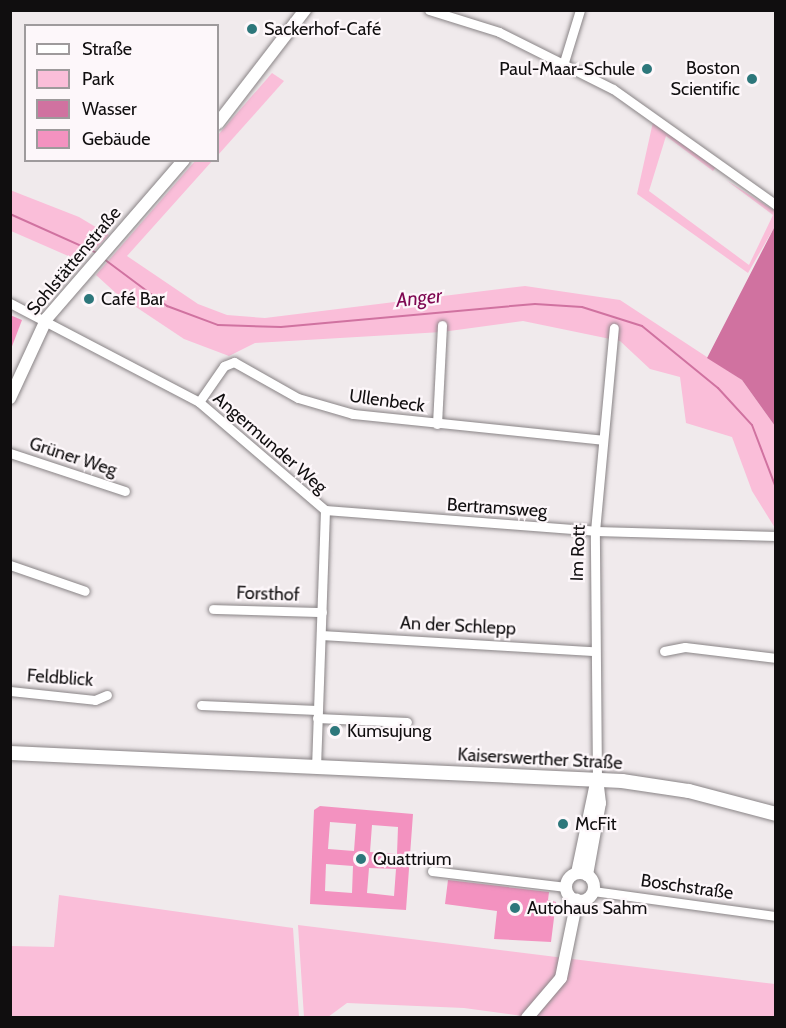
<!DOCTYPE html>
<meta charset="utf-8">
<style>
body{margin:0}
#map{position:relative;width:786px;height:1028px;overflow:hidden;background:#f0eaec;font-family:Cabin,sans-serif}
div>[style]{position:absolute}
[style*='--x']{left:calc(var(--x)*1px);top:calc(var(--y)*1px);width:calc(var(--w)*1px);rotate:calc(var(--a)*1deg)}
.green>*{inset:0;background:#fabed9}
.water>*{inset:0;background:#d072a0}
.stream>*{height:2px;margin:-1px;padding:0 1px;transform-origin:1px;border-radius:1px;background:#d072a0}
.building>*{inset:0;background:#f392c0}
.roads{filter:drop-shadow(0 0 2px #898486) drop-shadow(0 0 2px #898486)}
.minor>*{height:9px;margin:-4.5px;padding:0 4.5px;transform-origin:4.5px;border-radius:4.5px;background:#fff}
.tertiary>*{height:12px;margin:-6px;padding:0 6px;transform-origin:6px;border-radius:6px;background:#fff}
.tertiary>.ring{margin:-6px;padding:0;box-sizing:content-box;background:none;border:12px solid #fff;border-radius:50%}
.secondary>*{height:14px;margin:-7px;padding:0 7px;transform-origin:7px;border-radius:7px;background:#fff}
.dots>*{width:16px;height:16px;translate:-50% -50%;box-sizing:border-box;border:3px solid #fdf7fa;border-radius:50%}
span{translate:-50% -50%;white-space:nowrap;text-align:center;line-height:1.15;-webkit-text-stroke:4.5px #fdf7fa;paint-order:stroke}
.poi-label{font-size:18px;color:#100e0f}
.left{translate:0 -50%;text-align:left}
.right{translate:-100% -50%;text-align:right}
.street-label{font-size:18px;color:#100e0f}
.water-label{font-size:20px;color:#7e0651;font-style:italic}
.frame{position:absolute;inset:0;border:12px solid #100e0f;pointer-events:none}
.legend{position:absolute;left:24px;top:24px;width:195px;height:138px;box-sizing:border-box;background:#fdf7fa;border:2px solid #9e9a9c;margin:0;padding:8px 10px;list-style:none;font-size:18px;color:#100e0f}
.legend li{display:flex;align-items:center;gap:12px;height:30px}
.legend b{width:30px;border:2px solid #9e9a9c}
</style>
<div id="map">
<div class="green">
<div style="clip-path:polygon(272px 73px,284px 81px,218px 155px,218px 135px)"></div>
<div style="clip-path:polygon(653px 122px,716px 167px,713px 171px,666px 136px,649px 191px,749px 265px,773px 215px,726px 180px,775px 211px,775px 226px,748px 273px,637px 194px)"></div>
<div style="clip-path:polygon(213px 160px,127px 256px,198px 304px,227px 315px,265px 318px,525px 286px,620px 300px,742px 380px,775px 426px,775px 528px,752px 491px,732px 437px,686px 423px,680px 377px,650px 369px,620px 341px,523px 321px,442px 332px,255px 343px,229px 356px,184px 339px,118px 295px,96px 275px,195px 161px)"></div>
<div style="clip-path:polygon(10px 190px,79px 217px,109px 235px,82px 262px,11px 231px)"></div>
<div style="clip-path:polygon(59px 895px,293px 928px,299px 1017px,11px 1017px,11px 946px,54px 947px)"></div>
<div style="clip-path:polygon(298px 925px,775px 984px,775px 1017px,537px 1018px,464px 1008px,347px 1003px,328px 1017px,304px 1017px)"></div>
</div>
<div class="water">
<div style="clip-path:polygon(775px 226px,775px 426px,742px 380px,707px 358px)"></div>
</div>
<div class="stream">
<div style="--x:10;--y:214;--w:95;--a:24.1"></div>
<div style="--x:104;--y:259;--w:79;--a:36.7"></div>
<div style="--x:167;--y:306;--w:54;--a:20.4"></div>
<div style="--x:218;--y:325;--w:63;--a:1.8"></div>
<div style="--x:281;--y:327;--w:255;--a:-5.2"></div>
<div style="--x:535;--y:304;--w:47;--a:3.7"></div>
<div style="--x:582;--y:307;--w:63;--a:17.6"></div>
<div style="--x:642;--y:326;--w:98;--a:39.2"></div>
<div style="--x:718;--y:388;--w:50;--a:47.4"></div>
<div style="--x:752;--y:425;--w:67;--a:69.1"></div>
</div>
<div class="building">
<div style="clip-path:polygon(10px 315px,22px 320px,11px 349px,10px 349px)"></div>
<div style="clip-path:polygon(evenodd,320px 806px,413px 814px,406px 910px,310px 904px,314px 810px,320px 806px,330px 822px,356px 824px,354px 851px,328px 849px,330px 822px,320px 806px,372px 825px,398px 827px,397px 854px,370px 852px,372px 825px,320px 806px,326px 864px,353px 866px,352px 893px,325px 891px,326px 864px,320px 806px,369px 868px,396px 869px,394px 896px,367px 893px,369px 868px)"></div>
<div style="clip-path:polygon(448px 880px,549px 892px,548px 900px,556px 902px,551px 942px,494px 939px,497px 911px,445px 904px)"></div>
</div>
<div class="roads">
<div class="minor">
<div style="--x:429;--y:10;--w:73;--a:17.4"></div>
<div style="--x:499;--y:32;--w:127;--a:26.6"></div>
<div style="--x:613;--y:89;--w:200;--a:35.4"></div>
<div style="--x:564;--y:62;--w:54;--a:-72.9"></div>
<div style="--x:10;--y:303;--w:213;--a:27.6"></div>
<div style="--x:199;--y:402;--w:166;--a:40.6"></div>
<div style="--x:325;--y:510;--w:255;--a:92"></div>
<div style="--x:199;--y:402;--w:44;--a:-55.2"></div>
<div style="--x:224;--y:366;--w:11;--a:-22"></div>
<div style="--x:234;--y:362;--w:73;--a:29.4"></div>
<div style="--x:298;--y:398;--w:57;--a:16.2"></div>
<div style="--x:353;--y:414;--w:251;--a:5.9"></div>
<div style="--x:437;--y:424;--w:99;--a:-87.1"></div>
<div style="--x:10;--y:453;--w:121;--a:18.3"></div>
<div style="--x:325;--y:510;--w:271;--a:4.4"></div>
<div style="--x:595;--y:531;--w:181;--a:1.6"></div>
<div style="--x:10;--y:565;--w:79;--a:19.1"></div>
<div style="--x:213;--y:609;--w:109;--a:1.6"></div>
<div style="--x:321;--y:635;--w:272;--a:3.4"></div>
<div style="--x:664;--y:651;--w:21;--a:-11"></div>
<div style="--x:685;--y:647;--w:92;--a:6.9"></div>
<div style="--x:10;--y:691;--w:85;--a:6"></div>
<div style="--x:95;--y:700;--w:13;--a:-23"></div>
<div style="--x:201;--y:705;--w:116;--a:2.5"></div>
<div style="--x:317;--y:718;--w:90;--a:2.5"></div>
<div style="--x:597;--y:779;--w:248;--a:-90.5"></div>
<div style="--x:595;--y:531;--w:204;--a:-84.7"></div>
<div style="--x:432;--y:871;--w:135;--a:6.8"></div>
<div style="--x:593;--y:891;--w:185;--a:7.8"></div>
</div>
<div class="tertiary">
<div style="--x:218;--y:123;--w:143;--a:-52.4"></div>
<div style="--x:10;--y:398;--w:88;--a:-65.2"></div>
<div style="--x:47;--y:318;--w:209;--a:-49.1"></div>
<div style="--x:577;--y:873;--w:92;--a:-78.1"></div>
<div class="ring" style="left:566px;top:873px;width:16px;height:16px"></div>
<div style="--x:587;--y:875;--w:73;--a:-79.8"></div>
<div style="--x:600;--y:803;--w:24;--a:-97"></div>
<div style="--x:527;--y:1018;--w:52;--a:-49.6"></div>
<div style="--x:561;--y:978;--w:80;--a:-78.4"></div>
</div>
<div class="secondary">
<div style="--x:10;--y:753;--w:613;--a:2.62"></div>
<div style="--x:622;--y:781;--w:68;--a:8.5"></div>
<div style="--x:689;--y:791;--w:90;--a:14.8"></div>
</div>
</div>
<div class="dots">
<div style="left:252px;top:29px;background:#2d777b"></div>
<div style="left:647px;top:69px;background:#2d777b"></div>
<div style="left:752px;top:79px;background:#2d777b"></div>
<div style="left:89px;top:299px;background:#2d777b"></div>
<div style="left:335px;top:731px;background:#2d777b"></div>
<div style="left:563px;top:824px;background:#2d777b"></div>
<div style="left:361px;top:859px;background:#2d777b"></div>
<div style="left:515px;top:908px;background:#2d777b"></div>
</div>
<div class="poi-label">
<span class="left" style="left:264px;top:29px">Sackerhof-Café</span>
<span class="right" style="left:635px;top:69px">Paul-Maar-Schule</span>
<span class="right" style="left:740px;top:79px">Boston<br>Scientific</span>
<span class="left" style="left:101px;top:299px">Café Bar</span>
<span class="left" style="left:347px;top:731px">Kumsujung</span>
<span class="left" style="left:575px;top:824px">McFit</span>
<span class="left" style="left:373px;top:859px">Quattrium</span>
<span class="left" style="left:527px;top:908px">Autohaus Sahm</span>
</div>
<div class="street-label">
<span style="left:74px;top:261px;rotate:-50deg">Sohlstättenstraße</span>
<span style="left:387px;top:401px;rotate:8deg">Ullenbeck</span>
<span style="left:270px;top:443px;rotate:41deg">Angermunder Weg</span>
<span style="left:73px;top:457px;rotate:18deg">Grüner Weg</span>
<span style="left:497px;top:508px;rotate:4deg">Bertramsweg</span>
<span style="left:578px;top:553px;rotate:-88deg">Im Rott</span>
<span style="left:268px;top:594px;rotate:2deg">Forsthof</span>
<span style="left:458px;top:626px;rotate:3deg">An der Schlepp</span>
<span style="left:60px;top:678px;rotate:4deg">Feldblick</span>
<span style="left:540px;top:759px;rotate:3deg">Kaiserswerther Straße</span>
<span style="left:687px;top:887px;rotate:8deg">Boschstraße</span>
</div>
<div class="water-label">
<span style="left:419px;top:298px;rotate:-6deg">Anger</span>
</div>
<div class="frame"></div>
<ul class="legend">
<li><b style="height:8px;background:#fff"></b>Straße</li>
<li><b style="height:16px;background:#fabed9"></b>Park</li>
<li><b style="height:16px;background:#d072a0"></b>Wasser</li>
<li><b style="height:16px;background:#f392c0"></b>Gebäude</li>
</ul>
</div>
